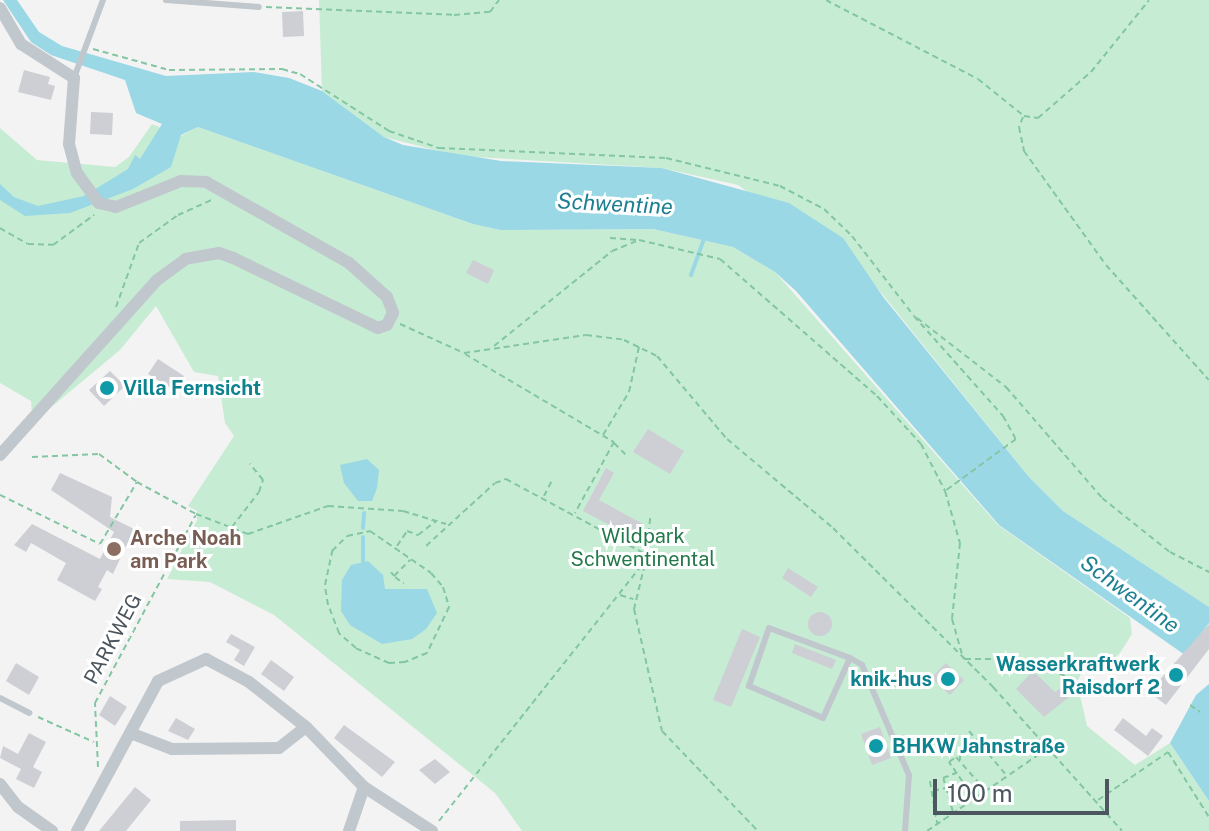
<!DOCTYPE html>
<meta charset="utf-8">
<style>
body{margin:0}
#map{position:relative;width:1209px;height:831px;overflow:hidden;background:#f4f3f3;font-family:"Public Sans",sans-serif}
div>[style]{position:absolute}
[style*='--x']{left:calc(var(--x)*1px);top:calc(var(--y)*1px);width:calc(var(--w)*1px);rotate:calc(var(--a)*1deg)}
.green>*{inset:0;background:#c7ecd4}
.water>*{inset:0;background:#99d8e4}
.stream>*{height:4px;margin:-2px;padding:0 2px;transform-origin:2px;border-radius:2px;background:#99d8e4}
.building>*{inset:0;background:#cdcfd4}
.round{border-radius:50%}
.path>*{height:2px;margin-top:-1px;transform-origin:0;background:repeating-linear-gradient(90deg,#83c6a2 0 6px,transparent 0 10px)}
.lane>*{height:6px;margin:-3px;padding:0 3px;transform-origin:3px;border-radius:3px;background:#c0c7cd}
.street>*{height:12px;margin:-6px;padding:0 6px;transform-origin:6px;border-radius:6px;background:#c0c7cd}
.dots>*{width:22px;height:22px;translate:-50% -50%;box-sizing:border-box;border:4px solid #fff;border-radius:50%}
span{translate:-50% -50%;white-space:nowrap;text-align:center;line-height:1.15;-webkit-text-stroke:6px #fff;paint-order:stroke}
.culture-label{font-size:20px;color:#0d838f;font-weight:700}
.left{translate:0 -50%;text-align:left}
.right{translate:-100% -50%;text-align:right}
.park-label{font-size:20px;color:#23794a}
.education-label{font-size:20px;color:#785e54;font-weight:700}
.street-label{font-size:20px;color:#4c565e}
.water-label{font-size:22px;color:#1c7f92;font-style:italic}
.scale{position:absolute;left:933px;top:779px;width:176px;height:36px;box-sizing:border-box;border:4px solid #4c565e;border-top:0;padding-left:10px;font-size:24px;line-height:28px;white-space:nowrap;color:#4c565e;-webkit-text-stroke:6px #fff;paint-order:stroke}
</style>
<div id="map">
<div class="green">
<div style="clip-path:polygon(319px 0,1209px 0,1209px 607px,1063px 511px,1029px 477px,871px 280px,738px 185px,662px 168px,458px 156px,384px 137px,322px 91px)"></div>
<div style="clip-path:polygon(152px 124px,181px 136px,198px 127px,473px 224px,500px 230px,653px 229px,733px 247px,775px 272px,998px 525px,1130px 618px,1132px 634px,1120px 653px,1107px 665px,1087px 662px,1077px 682px,1087px 726px,1135px 765px,1170px 743px,1209px 801px,1209px 831px,522px 831px,495px 793px,274px 615px,210px 582px,167px 579px,197px 520px,197px 511px,188px 506px,234px 436px,225px 423px,218px 376px,194px 372px,156px 306px,120px 350px,49px 409px,40px 405px,32px 414px,31px 401px,0 383px,0 128px,37px 160px,115px 167px,129px 157px)"></div>
</div>
<div class="water">
<div style="clip-path:polygon(3px 0,17px 0,39px 32px,62px 46px,166px 76px,254px 72px,289px 78px,322px 91px,384px 137px,403px 145px,501px 161px,662px 168px,789px 203px,843px 238px,884px 298px,1029px 477px,1063px 511px,1209px 607px,1209px 623px,1185px 655px,999px 525px,796px 291px,775px 272px,733px 247px,653px 229px,500px 230px,473px 224px,198px 127px,181px 135px,171px 167px,133px 189px,70px 213px,25px 216px,0 200px,0 184px,14px 197px,38px 206px,84px 196px,128px 169px,135px 155px,140px 159px,162px 124px,136px 113px,125px 80px,51px 55px,31px 42px)"></div>
<div style="clip-path:polygon(367px 459px,379px 470px,377px 488px,372px 501px,358px 501px,344px 483px,340px 465px)"></div>
<div style="clip-path:polygon(368px 561px,383px 575px,385px 589px,427px 589px,437px 613px,426px 629px,412px 639px,382px 644px,350px 625px,341px 611px,342px 580px,351px 565px)"></div>
<div style="clip-path:polygon(1209px 684px,1209px 801px,1170px 743px,1196px 695px)"></div>
</div>
<div class="stream">
<div style="--x:691;--y:275;--w:41;--a:-70.3"></div>
<div style="--x:363;--y:528;--w:15;--a:-86"></div>
<div style="--x:363;--y:537;--w:24;--a:90"></div>
</div>
<div class="building">
<div style="clip-path:polygon(303px 11px,304px 36px,283px 37px,282px 12px)"></div>
<div style="clip-path:polygon(24px 70px,50px 77px,48px 84px,55px 86px,51px 100px,18px 92px)"></div>
<div style="clip-path:polygon(91px 112px,113px 113px,112px 135px,90px 134px)"></div>
<div style="clip-path:polygon(473px 260px,494px 270px,488px 284px,466px 273px)"></div>
<div style="clip-path:polygon(158px 359px,184px 376px,174px 390px,148px 374px)"></div>
<div style="clip-path:polygon(110px 371px,125px 386px,104px 406px,89px 390px)"></div>
<div style="clip-path:polygon(648px 429px,684px 451px,670px 474px,633px 452px)"></div>
<div style="clip-path:polygon(606px 468px,614px 473px,599px 500px,643px 524px,638px 540px,583px 511px)"></div>
<div style="clip-path:polygon(60px 473px,112px 497px,110px 517px,134px 529px,113px 574px,107px 570px,98px 587px,102px 589px,95px 601px,57px 580px,66px 563px,31px 543px,26px 552px,14px 545px,32px 524px,100px 559px,114px 532px,51px 490px)"></div>
<div style="clip-path:polygon(788px 568px,818px 587px,811px 597px,782px 578px)"></div>
<div class="round" style="left:808px;top:612px;width:24px;height:24px"></div>
<div style="clip-path:polygon(1209px 624px,1209px 649px,1166px 705px,1149px 692px)"></div>
<div style="clip-path:polygon(742px 629px,760px 637px,731px 707px,713px 700px)"></div>
<div style="clip-path:polygon(231px 634px,255px 647px,244px 666px,234px 660px,240px 650px,226px 642px)"></div>
<div style="clip-path:polygon(795px 644px,836px 660px,832px 669px,792px 653px)"></div>
<div style="clip-path:polygon(271px 660px,294px 677px,284px 691px,261px 674px)"></div>
<div style="clip-path:polygon(16px 663px,39px 677px,29px 695px,6px 681px)"></div>
<div style="clip-path:polygon(946px 663px,964px 680px,950px 695px,931px 678px)"></div>
<div style="clip-path:polygon(1033px 671px,1055px 692px,1061px 688px,1069px 697px,1044px 717px,1016px 689px)"></div>
<div style="clip-path:polygon(110px 696px,127px 707px,115px 726px,99px 715px)"></div>
<div style="clip-path:polygon(176px 718px,195px 729px,188px 740px,168px 731px)"></div>
<div style="clip-path:polygon(1123px 718px,1146px 736px,1152px 728px,1163px 736px,1148px 756px,1114px 730px)"></div>
<div style="clip-path:polygon(344px 725px,395px 762px,382px 777px,334px 738px)"></div>
<div style="clip-path:polygon(880px 727px,891px 758px,872px 765px,861px 734px)"></div>
<div style="clip-path:polygon(29px 733px,46px 742px,33px 767px,42px 772px,34px 788px,16px 779px,21px 769px,0 758px,3px 746px,18px 754px)"></div>
<div style="clip-path:polygon(435px 759px,450px 772px,435px 784px,419px 770px)"></div>
<div style="clip-path:polygon(135px 787px,151px 800px,143px 810px,126px 831px,99px 831px)"></div>
<div style="clip-path:polygon(236px 820px,236px 831px,180px 831px,180px 821px)"></div>
</div>
<div class="path">
<div style="--x:826;--y:0;--w:171;--a:27.5"></div>
<div style="--x:978;--y:79;--w:59;--a:38.8"></div>
<div style="--x:1024;--y:116;--w:14;--a:8"></div>
<div style="--x:1038;--y:118;--w:70;--a:-41"></div>
<div style="--x:1091;--y:72;--w:92;--a:-51.1"></div>
<div style="--x:266;--y:7;--w:188;--a:2.4"></div>
<div style="--x:454;--y:15;--w:36;--a:-5"></div>
<div style="--x:490;--y:12;--w:15;--a:-53"></div>
<div style="--x:93;--y:49;--w:79;--a:15.4"></div>
<div style="--x:169;--y:70;--w:113;--a:-0.5"></div>
<div style="--x:282;--y:69;--w:19;--a:16"></div>
<div style="--x:300;--y:74;--w:106;--a:32.6"></div>
<div style="--x:389;--y:131;--w:53;--a:18.8"></div>
<div style="--x:439;--y:148;--w:227;--a:2.5"></div>
<div style="--x:666;--y:158;--w:117;--a:13.8"></div>
<div style="--x:780;--y:186;--w:50;--a:27.6"></div>
<div style="--x:824;--y:209;--w:39;--a:44"></div>
<div style="--x:852;--y:236;--w:101;--a:52.2"></div>
<div style="--x:914;--y:316;--w:134;--a:48.3"></div>
<div style="--x:1003;--y:416;--w:26;--a:61"></div>
<div style="--x:1016;--y:439;--w:88;--a:143.8"></div>
<div style="--x:1023;--y:117;--w:11;--a:112"></div>
<div style="--x:1019;--y:127;--w:25;--a:78"></div>
<div style="--x:1024;--y:151;--w:140;--a:54.3"></div>
<div style="--x:1106;--y:265;--w:154;--a:48.2"></div>
<div style="--x:0;--y:228;--w:32;--a:30"></div>
<div style="--x:28;--y:244;--w:25;--a:2"></div>
<div style="--x:53;--y:245;--w:51;--a:-36.2"></div>
<div style="--x:610;--y:238;--w:28;--a:4"></div>
<div style="--x:116;--y:307;--w:68;--a:-70.2"></div>
<div style="--x:139;--y:243;--w:48;--a:-35.7"></div>
<div style="--x:178;--y:215;--w:37;--a:-24"></div>
<div style="--x:917;--y:318;--w:113;--a:37.8"></div>
<div style="--x:1006;--y:387;--w:147;--a:49.1"></div>
<div style="--x:1102;--y:498;--w:87;--a:38.5"></div>
<div style="--x:1170;--y:552;--w:44;--a:27.1"></div>
<div style="--x:400;--y:324;--w:70;--a:24.4"></div>
<div style="--x:464;--y:353;--w:123;--a:-8.4"></div>
<div style="--x:586;--y:335;--w:38;--a:7"></div>
<div style="--x:624;--y:340;--w:37;--a:26"></div>
<div style="--x:657;--y:356;--w:109;--a:49.9"></div>
<div style="--x:727;--y:439;--w:138;--a:40"></div>
<div style="--x:833;--y:528;--w:226;--a:44.8"></div>
<div style="--x:993;--y:687;--w:193;--a:48.1"></div>
<div style="--x:494;--y:346;--w:151;--a:-38.8"></div>
<div style="--x:612;--y:251;--w:29;--a:-22"></div>
<div style="--x:639;--y:240;--w:83;--a:13.2"></div>
<div style="--x:720;--y:259;--w:208;--a:41.1"></div>
<div style="--x:877;--y:396;--w:65;--a:47.5"></div>
<div style="--x:921;--y:444;--w:53;--a:62.9"></div>
<div style="--x:945;--y:491;--w:54;--a:73.9"></div>
<div style="--x:960;--y:543;--w:76;--a:96"></div>
<div style="--x:952;--y:619;--w:41;--a:74.2"></div>
<div style="--x:465;--y:354;--w:173;--a:30.6"></div>
<div style="--x:614;--y:442;--w:81;--a:118.8"></div>
<div style="--x:603;--y:435;--w:50;--a:-58.8"></div>
<div style="--x:629;--y:392;--w:46;--a:-77.5"></div>
<div style="--x:614;--y:443;--w:20;--a:45"></div>
<div style="--x:32;--y:457;--w:67;--a:-2.6"></div>
<div style="--x:99;--y:454;--w:47;--a:36.4"></div>
<div style="--x:0;--y:495;--w:111;--a:26.1"></div>
<div style="--x:100;--y:544;--w:72;--a:-59.2"></div>
<div style="--x:137;--y:482;--w:67;--a:28.5"></div>
<div style="--x:196;--y:514;--w:56;--a:21"></div>
<div style="--x:248;--y:534;--w:85;--a:-19.3"></div>
<div style="--x:328;--y:506;--w:75;--a:3.8"></div>
<div style="--x:403;--y:511;--w:45;--a:16.8"></div>
<div style="--x:544;--y:496;--w:16;--a:-63"></div>
<div style="--x:232;--y:527;--w:44;--a:-52.4"></div>
<div style="--x:259;--y:492;--w:13;--a:-72"></div>
<div style="--x:263;--y:480;--w:21;--a:-129"></div>
<div style="--x:370;--y:531;--w:74;--a:34.5"></div>
<div style="--x:431;--y:573;--w:18;--a:49"></div>
<div style="--x:443;--y:587;--w:21;--a:73"></div>
<div style="--x:449;--y:607;--w:51;--a:115.6"></div>
<div style="--x:427;--y:653;--w:24;--a:158"></div>
<div style="--x:405;--y:662;--w:16;--a:176"></div>
<div style="--x:389;--y:663;--w:36;--a:-156"></div>
<div style="--x:356;--y:648;--w:23;--a:-139"></div>
<div style="--x:339;--y:633;--w:30;--a:-111"></div>
<div style="--x:328;--y:605;--w:20;--a:-99"></div>
<div style="--x:325;--y:585;--w:35;--a:-78"></div>
<div style="--x:332;--y:551;--w:21;--a:-45"></div>
<div style="--x:347;--y:536;--w:24;--a:-12"></div>
<div style="--x:397;--y:546;--w:18;--a:-56"></div>
<div style="--x:407;--y:531;--w:12;--a:20"></div>
<div style="--x:418;--y:535;--w:23;--a:-38"></div>
<div style="--x:426;--y:546;--w:93;--a:-42.4"></div>
<div style="--x:495;--y:483;--w:12;--a:-20"></div>
<div style="--x:506;--y:479;--w:160;--a:28.3"></div>
<div style="--x:647;--y:555;--w:56;--a:103.5"></div>
<div style="--x:634;--y:609;--w:125;--a:77.1"></div>
<div style="--x:662;--y:731;--w:139;--a:46.2"></div>
<div style="--x:647;--y:554;--w:36;--a:-85"></div>
<div style="--x:391;--y:572;--w:5;--a:53"></div>
<div style="--x:394;--y:576;--w:23;--a:-45"></div>
<div style="--x:395;--y:577;--w:11;--a:38"></div>
<div style="--x:620;--y:595;--w:14;--a:17"></div>
<div style="--x:965;--y:659;--w:57;--a:0"></div>
<div style="--x:1022;--y:659;--w:60;--a:21.4"></div>
<div style="--x:1190;--y:705;--w:12;--a:35"></div>
<div style="--x:38;--y:717;--w:61;--a:24.1"></div>
<div style="--x:969;--y:731;--w:59;--a:49.8"></div>
<div style="--x:960;--y:760;--w:7;--a:-90"></div>
<div style="--x:960;--y:753;--w:20;--a:-37"></div>
<div style="--x:98;--y:767;--w:64;--a:-92.7"></div>
<div style="--x:95;--y:703;--w:213;--a:-61.8"></div>
<div style="--x:930;--y:781;--w:43;--a:80.5"></div>
<div style="--x:933;--y:791;--w:13;--a:-13"></div>
<div style="--x:974;--y:798;--w:44;--a:-124.8"></div>
<div style="--x:949;--y:762;--w:9;--a:-36"></div>
<div style="--x:956;--y:757;--w:45;--a:48.6"></div>
<div style="--x:1098;--y:800;--w:85;--a:-34.4"></div>
<div style="--x:1168;--y:752;--w:77;--a:57.8"></div>
<div style="--x:953;--y:812;--w:35;--a:-106"></div>
<div style="--x:943;--y:778;--w:14;--a:-21"></div>
<div style="--x:439;--y:821;--w:322;--a:-51.6"></div>
<div style="--x:927;--y:831;--w:147;--a:-34.4"></div>
</div>
<div class="lane">
<div style="--x:166;--y:0;--w:93;--a:4.3"></div>
<div style="--x:74;--y:78;--w:83;--a:-69.6"></div>
<div style="--x:850;--y:658;--w:66;--a:114.2"></div>
<div style="--x:823;--y:718;--w:81;--a:-156.6"></div>
<div style="--x:749;--y:686;--w:61;--a:-71"></div>
<div style="--x:769;--y:628;--w:86;--a:20.3"></div>
<div style="--x:850;--y:658;--w:14;--a:30"></div>
<div style="--x:862;--y:665;--w:120;--a:66.9"></div>
<div style="--x:909;--y:775;--w:56;--a:94.1"></div>
<div style="--x:0;--y:698;--w:33;--a:27"></div>
</div>
<div class="street">
<div style="--x:0;--y:8;--w:42;--a:59.7"></div>
<div style="--x:21;--y:44;--w:63;--a:32.7"></div>
<div style="--x:74;--y:78;--w:66;--a:94.3"></div>
<div style="--x:69;--y:144;--w:30;--a:75"></div>
<div style="--x:77;--y:173;--w:37;--a:54"></div>
<div style="--x:99;--y:203;--w:17;--a:13"></div>
<div style="--x:116;--y:207;--w:70;--a:-21.8"></div>
<div style="--x:181;--y:181;--w:25;--a:2"></div>
<div style="--x:206;--y:182;--w:164;--a:29.5"></div>
<div style="--x:349;--y:263;--w:51;--a:41.8"></div>
<div style="--x:387;--y:297;--w:17;--a:69"></div>
<div style="--x:393;--y:313;--w:13;--a:117"></div>
<div style="--x:387;--y:325;--w:9;--a:162"></div>
<div style="--x:378;--y:328;--w:161;--a:-154.2"></div>
<div style="--x:233;--y:258;--w:15;--a:-160"></div>
<div style="--x:219;--y:253;--w:34;--a:170"></div>
<div style="--x:186;--y:259;--w:36;--a:144"></div>
<div style="--x:157;--y:280;--w:235;--a:131.9"></div>
<div style="--x:133;--y:734;--w:42;--a:21"></div>
<div style="--x:172;--y:749;--w:107;--a:-0.5"></div>
<div style="--x:279;--y:748;--w:34;--a:-38"></div>
<div style="--x:0;--y:784;--w:29;--a:52"></div>
<div style="--x:18;--y:807;--w:42;--a:35.2"></div>
<div style="--x:77;--y:831;--w:170;--a:-61.6"></div>
<div style="--x:158;--y:681;--w:53;--a:-24.6"></div>
<div style="--x:206;--y:659;--w:49;--a:28.1"></div>
<div style="--x:249;--y:682;--w:73;--a:38.3"></div>
<div style="--x:306;--y:727;--w:83;--a:46"></div>
<div style="--x:364;--y:787;--w:81;--a:32.9"></div>
<div style="--x:349;--y:831;--w:46;--a:-71.2"></div>
</div>
<div class="dots">
<div style="left:107px;top:388px;background:#0f9aa8"></div>
<div style="left:114px;top:549px;background:#8d6e63"></div>
<div style="left:1176px;top:675px;background:#0f9aa8"></div>
<div style="left:948px;top:679px;background:#0f9aa8"></div>
<div style="left:876px;top:746px;background:#0f9aa8"></div>
</div>
<div class="culture-label">
<span class="left" style="left:123px;top:388px">Villa Fernsicht</span>
<span class="right" style="left:1160px;top:676px">Wasserkraftwerk<br>Raisdorf 2</span>
<span class="right" style="left:932px;top:679px">knik-hus</span>
<span class="left" style="left:892px;top:746px">BHKW Jahnstraße</span>
</div>
<div class="park-label">
<span style="left:643px;top:548px">Wildpark<br>Schwentinental</span>
</div>
<div class="education-label">
<span class="left" style="left:130px;top:550px">Arche Noah<br>am Park</span>
</div>
<div class="street-label">
<span style="left:113px;top:639px;rotate:-62deg">PARKWEG</span>
</div>
<div class="water-label">
<span style="left:615px;top:204px;rotate:3deg">Schwentine</span>
<span style="left:1130px;top:594px;rotate:36deg">Schwentine</span>
</div>
<div class="scale">100 m</div>
</div>
